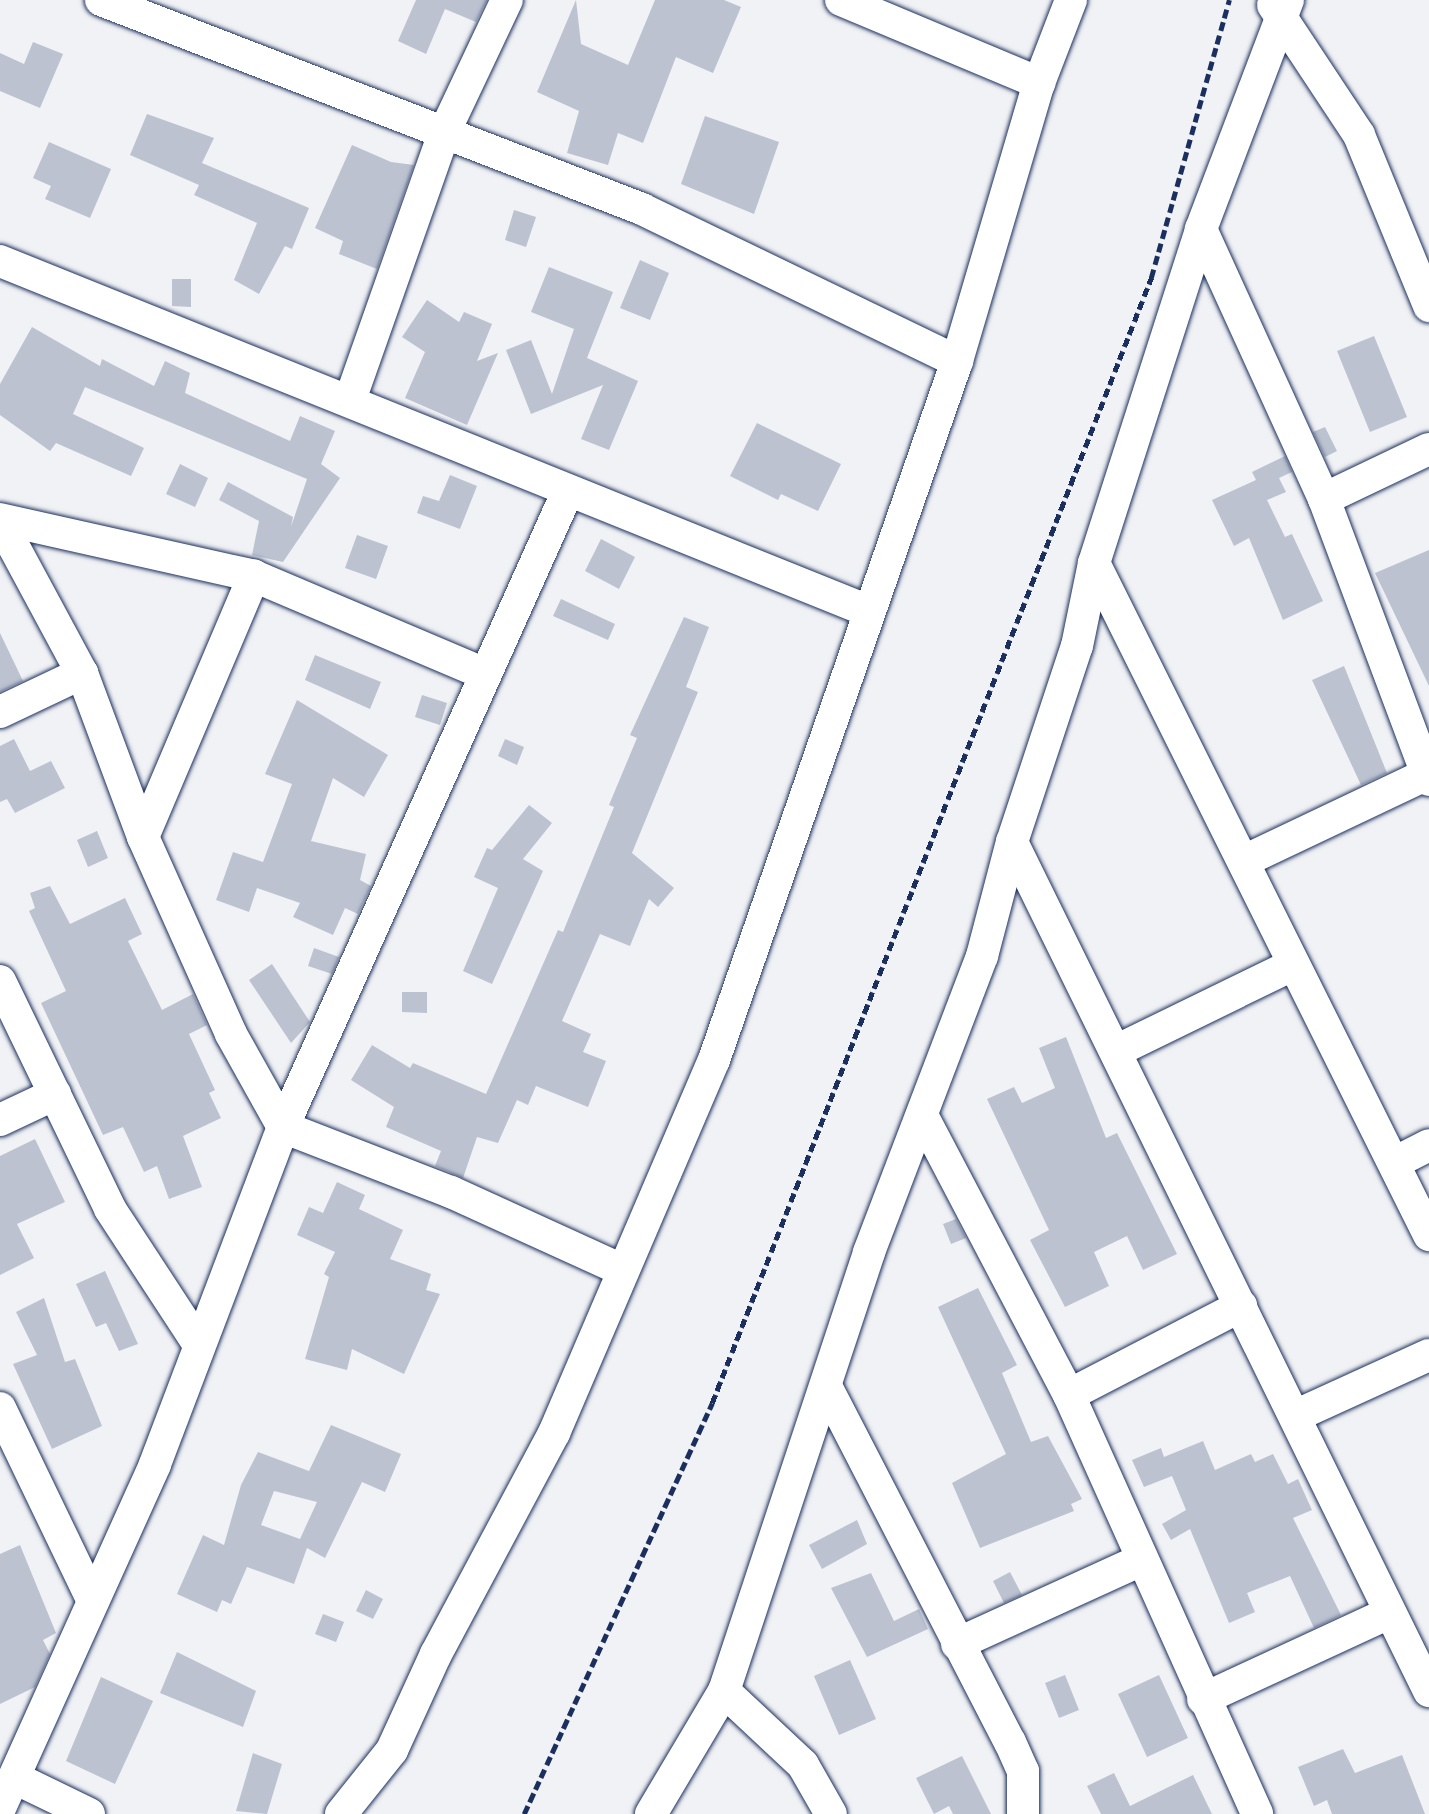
<!DOCTYPE html>
<style>
body{margin:0}
#map{position:relative;width:1429px;height:1814px;overflow:hidden;background:#f1f2f5;font-family:Sriracha,sans-serif}
div>[style]{position:absolute}
[style*='--x']{left:calc(var(--x)*1px);top:calc(var(--y)*1px);width:calc(var(--w)*1px);rotate:calc(var(--a)*1deg)}
.building>*{inset:0;background:#bcc2d0}
.roads{filter:drop-shadow(0 0 2px #1b2f5e) drop-shadow(0 0 2px #1b2f5e)}
.minor>*{height:32px;margin:-16px;padding:0 16px;transform-origin:16px;border-radius:16px;background:#fff}
.rail>*{height:4.5px;margin-top:-2.25px;transform-origin:0;background:repeating-linear-gradient(90deg,#1b2f5e 0 9px,transparent 0 13.5px)}
span{translate:-50% -50%;white-space:nowrap;text-align:center;line-height:1.15;-webkit-text-stroke:6px #fff;paint-order:stroke}
</style>
<div id="map">
<div class="building">
<div style="clip-path:polygon(416px 0,487px 0,476px 22px,445px 9px,426px 54px,398px 41px)"></div>
<div style="clip-path:polygon(576px 0,581px 44px,628px 65px,655px 0,724px 0,741px 7px,713px 73px,676px 57px,643px 143px,618px 133px,608px 165px,567px 153px,579px 111px,537px 92px)"></div>
<div style="clip-path:polygon(33px 42px,63px 54px,40px 108px,0 91px,0 53px,24px 64px)"></div>
<div style="clip-path:polygon(147px 114px,214px 138px,202px 163px,309px 208px,292px 249px,285px 246px,259px 294px,234px 280px,257px 223px,194px 195px,199px 185px,130px 155px)"></div>
<div style="clip-path:polygon(705px 116px,779px 142px,754px 214px,681px 184px)"></div>
<div style="clip-path:polygon(49px 142px,111px 169px,90px 218px,45px 199px,51px 186px,33px 178px)"></div>
<div style="clip-path:polygon(352px 145px,391px 162px,414px 165px,377px 269px,339px 254px,343px 241px,315px 228px)"></div>
<div style="clip-path:polygon(514px 210px,536px 217px,526px 247px,505px 240px)"></div>
<div style="clip-path:polygon(640px 260px,669px 273px,650px 320px,620px 308px)"></div>
<div style="clip-path:polygon(549px 267px,613px 292px,587px 358px,638px 381px,609px 450px,581px 439px,603px 385px,531px 414px,506px 350px,531px 340px,552px 394px,574px 329px,531px 312px)"></div>
<div style="clip-path:polygon(172px 279px,191px 279px,191px 307px,172px 306px)"></div>
<div style="clip-path:polygon(427px 300px,459px 322px,464px 312px,492px 324px,477px 361px,498px 353px,467px 425px,405px 398px,425px 352px,402px 337px)"></div>
<div style="clip-path:polygon(32px 327px,100px 366px,102px 359px,154px 386px,165px 361px,190px 373px,185px 393px,290px 441px,300px 416px,335px 431px,321px 464px,340px 478px,283px 562px,252px 555px,259px 521px,219px 500px,228px 482px,293px 517px,291px 527px,307px 479px,85px 387px,73px 414px,144px 448px,131px 476px,56px 443px,50px 451px,0 415px,0 384px)"></div>
<div style="clip-path:polygon(1374px 336px,1407px 417px,1370px 432px,1337px 351px)"></div>
<div style="clip-path:polygon(757px 423px,841px 464px,818px 511px,781px 494px,778px 500px,730px 476px)"></div>
<div style="clip-path:polygon(1325px 427px,1337px 451px,1325px 457px,1313px 432px)"></div>
<div style="clip-path:polygon(1285px 456px,1292px 472px,1279px 478px,1286px 492px,1267px 500px,1285px 537px,1292px 534px,1323px 601px,1283px 620px,1249px 538px,1234px 546px,1212px 500px,1256px 480px,1252px 472px)"></div>
<div style="clip-path:polygon(180px 464px,208px 478px,195px 507px,166px 494px)"></div>
<div style="clip-path:polygon(450px 475px,477px 486px,460px 529px,417px 513px,423px 496px,439px 501px)"></div>
<div style="clip-path:polygon(357px 535px,388px 546px,376px 579px,345px 568px)"></div>
<div style="clip-path:polygon(601px 539px,635px 557px,619px 589px,585px 571px)"></div>
<div style="clip-path:polygon(1429px 550px,1429px 686px,1375px 573px)"></div>
<div style="clip-path:polygon(561px 599px,615px 624px,608px 640px,553px 616px)"></div>
<div style="clip-path:polygon(684px 617px,709px 627px,686px 687px,698px 692px,632px 853px,674px 888px,658px 907px,649px 899px,630px 946px,600px 934px,562px 1021px,591px 1034px,583px 1052px,606px 1061px,588px 1107px,536px 1086px,528px 1105px,517px 1100px,498px 1143px,477px 1137px,463px 1178px,435px 1166px,441px 1151px,386px 1127px,394px 1107px,351px 1080px,372px 1045px,410px 1068px,413px 1063px,486px 1094px,558px 930px,563px 932px,614px 807px,609px 805px,637px 738px,630px 735px)"></div>
<div style="clip-path:polygon(0 633px,23px 681px,0 692px)"></div>
<div style="clip-path:polygon(315px 655px,381px 682px,370px 709px,305px 680px)"></div>
<div style="clip-path:polygon(1344px 666px,1387px 773px,1361px 785px,1312px 680px)"></div>
<div style="clip-path:polygon(422px 695px,447px 703px,440px 725px,415px 717px)"></div>
<div style="clip-path:polygon(297px 700px,388px 755px,364px 797px,333px 778px,311px 841px,366px 854px,360px 880px,371px 886px,358px 914px,345px 908px,333px 935px,293px 917px,300px 903px,257px 888px,249px 912px,216px 900px,233px 852px,263px 862px,292px 784px,265px 774px)"></div>
<div style="clip-path:polygon(14px 739px,30px 771px,51px 761px,65px 788px,15px 813px,7px 799px,0 802px,0 746px)"></div>
<div style="clip-path:polygon(505px 739px,524px 747px,517px 765px,498px 756px)"></div>
<div style="clip-path:polygon(529px 805px,552px 823px,523px 859px,543px 871px,492px 984px,463px 971px,498px 888px,474px 877px,487px 848px,492px 850px)"></div>
<div style="clip-path:polygon(97px 831px,108px 858px,88px 867px,77px 840px)"></div>
<div style="clip-path:polygon(50px 886px,70px 924px,125px 898px,142px 934px,128px 941px,162px 1010px,193px 994px,207px 1025px,189px 1034px,215px 1090px,209px 1093px,221px 1118px,183px 1136px,202px 1187px,169px 1199px,157px 1166px,144px 1172px,123px 1127px,103px 1135px,41px 1003px,66px 991px,29px 911px,35px 908px,30px 893px)"></div>
<div style="clip-path:polygon(314px 948px,339px 957px,332px 974px,308px 966px)"></div>
<div style="clip-path:polygon(272px 964px,310px 1022px,291px 1043px,249px 980px)"></div>
<div style="clip-path:polygon(402px 992px,427px 992px,427px 1013px,402px 1012px)"></div>
<div style="clip-path:polygon(1066px 1037px,1106px 1138px,1117px 1133px,1177px 1254px,1143px 1270px,1127px 1236px,1094px 1252px,1109px 1286px,1065px 1307px,1030px 1240px,1049px 1230px,987px 1099px,1014px 1087px,1022px 1103px,1055px 1088px,1039px 1048px)"></div>
<div style="clip-path:polygon(35px 1139px,65px 1202px,17px 1224px,34px 1258px,0 1275px,0 1156px)"></div>
<div style="clip-path:polygon(337px 1182px,365px 1195px,359px 1209px,403px 1230px,390px 1259px,431px 1274px,426px 1290px,440px 1294px,404px 1374px,352px 1349px,347px 1370px,305px 1359px,329px 1277px,324px 1274px,335px 1252px,297px 1235px,309px 1207px,323px 1213px)"></div>
<div style="clip-path:polygon(956px 1219px,966px 1238px,951px 1244px,943px 1224px)"></div>
<div style="clip-path:polygon(105px 1271px,138px 1344px,119px 1351px,106px 1323px,96px 1327px,76px 1284px)"></div>
<div style="clip-path:polygon(978px 1288px,1017px 1365px,1002px 1373px,1031px 1442px,1048px 1436px,1082px 1499px,1071px 1504px,1074px 1511px,980px 1548px,952px 1483px,1006px 1454px,938px 1307px)"></div>
<div style="clip-path:polygon(44px 1298px,65px 1362px,75px 1359px,102px 1426px,52px 1449px,13px 1364px,37px 1355px,16px 1312px)"></div>
<div style="clip-path:polygon(evenodd,331px 1425px,401px 1454px,385px 1492px,362px 1482px,325px 1558px,307px 1548px,294px 1584px,247px 1567px,231px 1604px,222px 1600px,217px 1612px,177px 1594px,203px 1535px,224px 1545px,241px 1485px,258px 1452px,309px 1471px,331px 1425px,274px 1491px,317px 1502px,300px 1539px,261px 1525px,274px 1491px)"></div>
<div style="clip-path:polygon(1203px 1441px,1215px 1470px,1251px 1454px,1255px 1462px,1273px 1454px,1288px 1484px,1298px 1479px,1312px 1510px,1293px 1518px,1341px 1615px,1314px 1628px,1290px 1576px,1247px 1593px,1255px 1612px,1229px 1623px,1190px 1529px,1171px 1540px,1162px 1524px,1186px 1510px,1172px 1476px,1144px 1487px,1132px 1460px,1161px 1448px,1164px 1457px)"></div>
<div style="clip-path:polygon(857px 1520px,867px 1544px,822px 1569px,809px 1545px)"></div>
<div style="clip-path:polygon(20px 1545px,56px 1633px,43px 1640px,50px 1654px,35px 1687px,0 1704px,0 1554px)"></div>
<div style="clip-path:polygon(1010px 1572px,1022px 1595px,1004px 1603px,993px 1581px)"></div>
<div style="clip-path:polygon(871px 1573px,894px 1621px,919px 1609px,928px 1629px,867px 1657px,831px 1588px)"></div>
<div style="clip-path:polygon(366px 1590px,383px 1599px,373px 1619px,356px 1611px)"></div>
<div style="clip-path:polygon(323px 1614px,344px 1622px,336px 1642px,315px 1634px)"></div>
<div style="clip-path:polygon(177px 1652px,256px 1691px,243px 1727px,160px 1693px)"></div>
<div style="clip-path:polygon(850px 1660px,876px 1719px,839px 1735px,814px 1676px)"></div>
<div style="clip-path:polygon(1065px 1675px,1079px 1710px,1059px 1718px,1045px 1683px)"></div>
<div style="clip-path:polygon(1159px 1675px,1188px 1738px,1147px 1757px,1118px 1694px)"></div>
<div style="clip-path:polygon(101px 1677px,153px 1701px,115px 1784px,66px 1761px)"></div>
<div style="clip-path:polygon(1343px 1749px,1355px 1773px,1402px 1755px,1425px 1814px,1332px 1814px,1327px 1800px,1314px 1806px,1298px 1767px)"></div>
<div style="clip-path:polygon(253px 1753px,282px 1764px,267px 1814px,236px 1811px)"></div>
<div style="clip-path:polygon(962px 1756px,991px 1814px,953px 1814px,949px 1806px,934px 1814px,916px 1778px)"></div>
<div style="clip-path:polygon(1114px 1773px,1130px 1806px,1193px 1775px,1212px 1814px,1101px 1814px,1087px 1786px)"></div>
</div>
<div class="roads">
<div class="minor">
<div style="--x:101;--y:0;--w:580;--a:21.12"></div>
<div style="--x:642;--y:209;--w:350;--a:25.8"></div>
<div style="--x:841;--y:0;--w:215;--a:22.7"></div>
<div style="--x:1273;--y:5;--w:156;--a:56.5"></div>
<div style="--x:1359;--y:135;--w:185;--a:67.7"></div>
<div style="--x:1201;--y:229;--w:297;--a:65.5"></div>
<div style="--x:1324;--y:499;--w:300;--a:69.5"></div>
<div style="--x:0;--y:261;--w:934;--a:21.95"></div>
<div style="--x:350;--y:400;--w:283;--a:-70.6"></div>
<div style="--x:444;--y:133;--w:147;--a:-64.7"></div>
<div style="--x:1324;--y:499;--w:116;--a:-25.5"></div>
<div style="--x:0;--y:519;--w:260;--a:12.6"></div>
<div style="--x:254;--y:576;--w:251;--a:23"></div>
<div style="--x:0;--y:521;--w:173;--a:61.7"></div>
<div style="--x:82;--y:673;--w:175;--a:69.6"></div>
<div style="--x:143;--y:837;--w:216;--a:65.9"></div>
<div style="--x:231;--y:1034;--w:107;--a:60.8"></div>
<div style="--x:283;--y:1127;--w:180;--a:21.2"></div>
<div style="--x:451;--y:1192;--w:186;--a:24.5"></div>
<div style="--x:1094;--y:563;--w:751;--a:63.5"></div>
<div style="--x:0;--y:712;--w:91;--a:-25.4"></div>
<div style="--x:143;--y:837;--w:284;--a:-67"></div>
<div style="--x:1012;--y:842;--w:946;--a:63.84"></div>
<div style="--x:1246;--y:860;--w:203;--a:-25.4"></div>
<div style="--x:0;--y:981;--w:253;--a:64.2"></div>
<div style="--x:110;--y:1209;--w:163;--a:56.8"></div>
<div style="--x:1116;--y:1051;--w:196;--a:-26"></div>
<div style="--x:922;--y:1115;--w:316;--a:62.3"></div>
<div style="--x:1069;--y:1395;--w:459;--a:65.8"></div>
<div style="--x:0;--y:1120;--w:61;--a:-25.3"></div>
<div style="--x:1394;--y:1163;--w:39;--a:-27"></div>
<div style="--x:827;--y:1388;--w:399;--a:62.7"></div>
<div style="--x:1010;--y:1742;--w:32;--a:66"></div>
<div style="--x:1023;--y:1771;--w:43;--a:90"></div>
<div style="--x:1069;--y:1395;--w:194;--a:-27.4"></div>
<div style="--x:0;--y:1408;--w:214;--a:64.3"></div>
<div style="--x:1295;--y:1416;--w:147;--a:-24.5"></div>
<div style="--x:957;--y:1644;--w:200;--a:-24.5"></div>
<div style="--x:724;--y:1691;--w:108;--a:43.1"></div>
<div style="--x:803;--y:1765;--w:56;--a:60.3"></div>
<div style="--x:1203;--y:1699;--w:205;--a:-24.8"></div>
<div style="--x:17;--y:1779;--w:80;--a:25.9"></div>
<div style="--x:0;--y:1808;--w:377;--a:-65.7"></div>
<div style="--x:155;--y:1464;--w:360;--a:-69.2"></div>
<div style="--x:283;--y:1127;--w:695;--a:-65.87"></div>
<div style="--x:341;--y:1814;--w:82;--a:-51.4"></div>
<div style="--x:392;--y:1750;--w:106;--a:-65.4"></div>
<div style="--x:436;--y:1654;--w:251;--a:-61.9"></div>
<div style="--x:554;--y:1433;--w:406;--a:-66.8"></div>
<div style="--x:714;--y:1060;--w:740;--a:-70.83"></div>
<div style="--x:957;--y:361;--w:290;--a:-73.6"></div>
<div style="--x:1039;--y:83;--w:89;--a:-68.9"></div>
<div style="--x:651;--y:1814;--w:143;--a:-59.3"></div>
<div style="--x:724;--y:1691;--w:462;--a:-71.7"></div>
<div style="--x:869;--y:1252;--w:317;--a:-69.1"></div>
<div style="--x:982;--y:956;--w:118;--a:-75.3"></div>
<div style="--x:1012;--y:842;--w:206;--a:-71.7"></div>
<div style="--x:1077;--y:646;--w:85;--a:-78.4"></div>
<div style="--x:1094;--y:563;--w:351;--a:-72.2"></div>
<div style="--x:1201;--y:229;--w:245;--a:-69.2"></div>
</div>
</div>
<div class="rail">
<div style="--x:524;--y:1814;--w:452;--a:-65.4"></div>
<div style="--x:712;--y:1403;--w:1208;--a:-68.68"></div>
<div style="--x:1151;--y:278;--w:289;--a:-74.3"></div>
</div>
</div>
